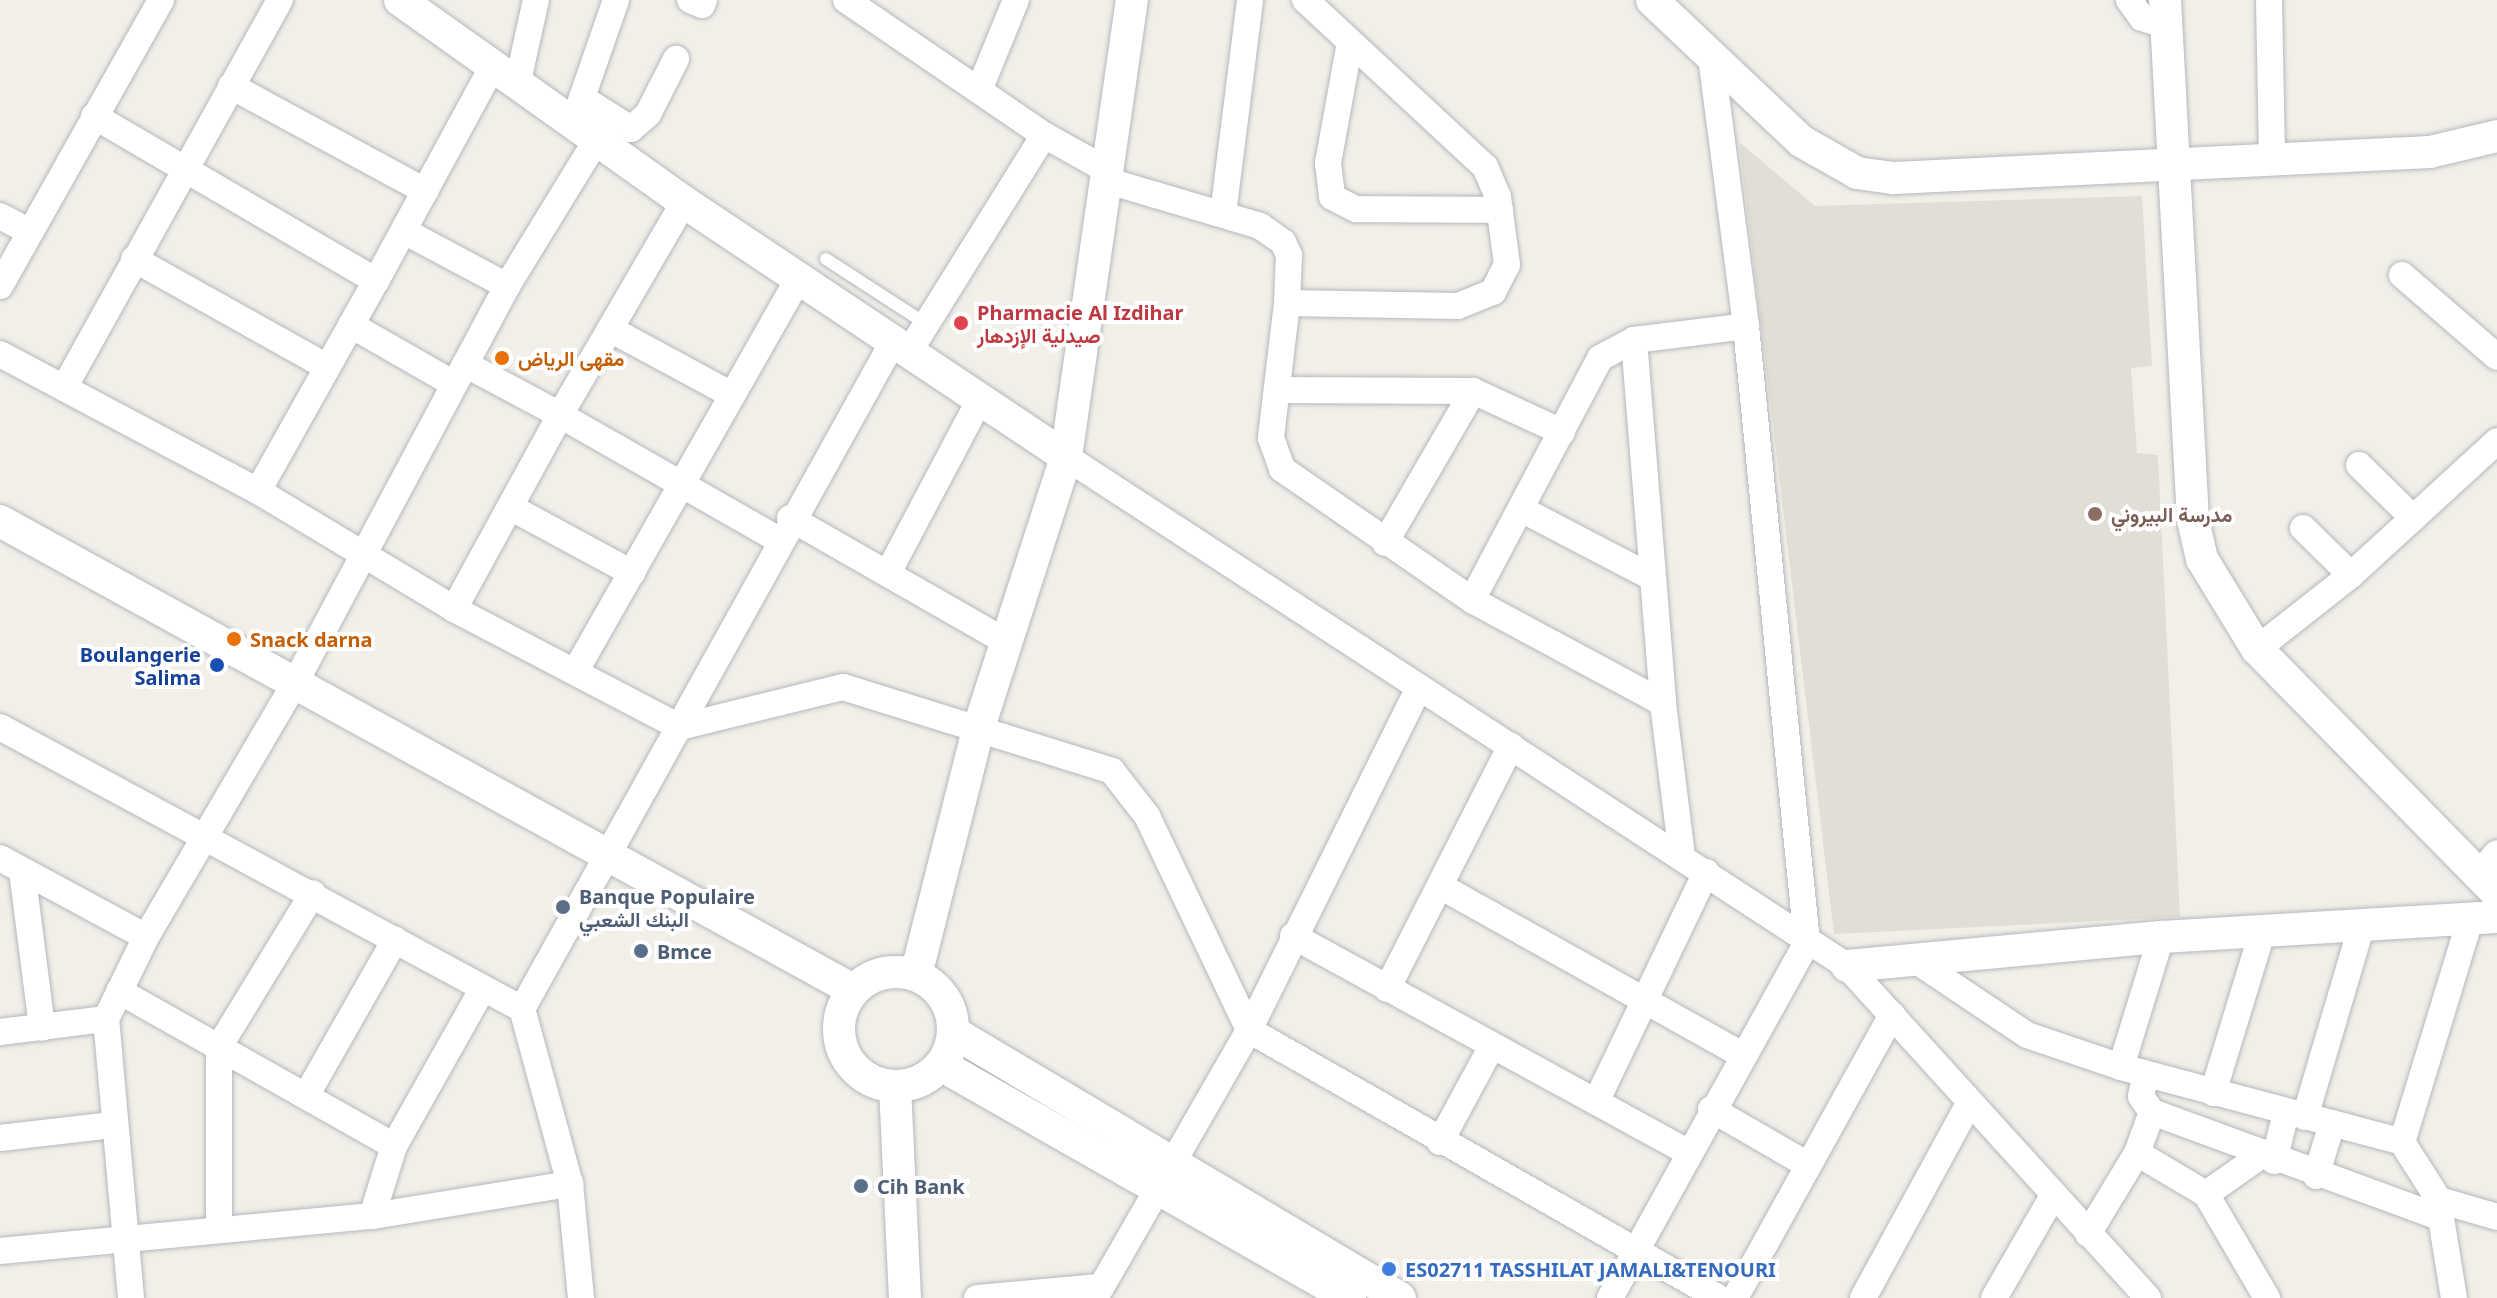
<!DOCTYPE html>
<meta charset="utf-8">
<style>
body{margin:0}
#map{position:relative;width:2497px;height:1298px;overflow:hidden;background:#f1efe8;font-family:"Noto Sans",Vazirmatn,sans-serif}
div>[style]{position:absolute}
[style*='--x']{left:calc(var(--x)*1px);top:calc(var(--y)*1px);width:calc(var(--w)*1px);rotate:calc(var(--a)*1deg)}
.education>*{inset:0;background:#e1ded6}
.roads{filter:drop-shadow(0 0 2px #b5b8bc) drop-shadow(0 0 2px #b5b8bc)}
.service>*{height:12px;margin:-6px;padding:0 6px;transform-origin:6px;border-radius:6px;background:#fff}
.minor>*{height:26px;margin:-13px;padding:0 13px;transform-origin:13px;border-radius:13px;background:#fff}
.tertiary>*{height:32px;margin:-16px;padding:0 16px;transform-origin:16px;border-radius:16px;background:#fff}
.tertiary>.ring{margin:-16px;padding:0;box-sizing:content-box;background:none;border:32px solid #fff;border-radius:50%}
.dots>*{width:22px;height:22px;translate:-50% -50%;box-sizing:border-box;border:4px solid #fff;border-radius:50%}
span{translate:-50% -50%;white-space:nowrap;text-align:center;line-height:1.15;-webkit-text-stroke:8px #fff;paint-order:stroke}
.health-label{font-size:20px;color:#be3a42;font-weight:700}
.left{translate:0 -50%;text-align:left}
.food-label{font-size:20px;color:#c56008;font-weight:700}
.education-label{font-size:20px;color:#785e54;font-weight:700}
.transit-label{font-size:20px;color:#164399;font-weight:700}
.right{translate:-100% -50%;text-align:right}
.service-label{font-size:20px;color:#4e5e75;font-weight:700}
.shop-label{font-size:20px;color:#366cbe;font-weight:700}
</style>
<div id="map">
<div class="education">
<div style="clip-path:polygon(1739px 142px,1815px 206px,2142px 196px,2152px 366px,2131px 368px,2137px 453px,2158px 455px,2180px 917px,1834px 934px)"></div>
</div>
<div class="roads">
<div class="service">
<div style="--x:826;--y:259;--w:119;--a:33"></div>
</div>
<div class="minor">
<div style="--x:690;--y:0;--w:13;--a:23"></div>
<div style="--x:702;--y:5;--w:5;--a:-68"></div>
<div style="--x:846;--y:0;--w:240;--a:34.3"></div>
<div style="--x:1044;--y:135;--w:256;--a:121.9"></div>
<div style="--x:2129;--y:0;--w:22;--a:54"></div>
<div style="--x:2142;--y:18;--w:25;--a:18"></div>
<div style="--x:2269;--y:0;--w:160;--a:88.9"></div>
<div style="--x:1350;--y:42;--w:123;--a:100.3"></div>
<div style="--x:1328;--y:163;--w:34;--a:83"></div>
<div style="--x:1332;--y:197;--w:27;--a:27"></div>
<div style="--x:1356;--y:209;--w:144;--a:0.4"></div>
<div style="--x:518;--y:81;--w:83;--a:-77.5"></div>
<div style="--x:231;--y:86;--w:221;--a:28.4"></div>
<div style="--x:980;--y:88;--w:95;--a:-67.8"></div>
<div style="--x:582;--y:98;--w:58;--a:32.3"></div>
<div style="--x:631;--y:129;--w:23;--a:-41"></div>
<div style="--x:648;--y:114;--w:62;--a:-63"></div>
<div style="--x:577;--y:112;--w:119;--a:-70.8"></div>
<div style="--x:94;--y:116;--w:327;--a:30.3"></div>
<div style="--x:376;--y:281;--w:247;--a:-61.5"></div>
<div style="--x:1044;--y:135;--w:72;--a:29.1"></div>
<div style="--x:1105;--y:180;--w:162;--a:16.5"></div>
<div style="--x:1260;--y:226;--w:28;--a:35"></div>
<div style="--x:1283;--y:242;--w:14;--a:65"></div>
<div style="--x:1289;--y:255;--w:48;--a:92.4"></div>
<div style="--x:1287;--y:303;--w:136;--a:96.8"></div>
<div style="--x:1271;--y:438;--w:33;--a:70"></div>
<div style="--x:1282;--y:469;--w:231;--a:34.6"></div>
<div style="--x:1223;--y:214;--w:216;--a:-82.8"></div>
<div style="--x:0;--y:216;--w:32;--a:28"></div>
<div style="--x:404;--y:231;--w:117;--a:28.1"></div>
<div style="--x:134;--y:259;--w:221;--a:29.2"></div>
<div style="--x:2402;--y:275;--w:125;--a:40.8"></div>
<div style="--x:0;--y:286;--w:328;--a:-60.6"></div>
<div style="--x:1287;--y:303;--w:171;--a:1"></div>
<div style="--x:1458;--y:306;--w:38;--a:-22"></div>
<div style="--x:1493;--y:292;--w:30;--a:-63"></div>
<div style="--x:1507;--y:265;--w:69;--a:-97.5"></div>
<div style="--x:1498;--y:197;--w:33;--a:-113"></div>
<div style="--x:1485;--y:167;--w:246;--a:-137.1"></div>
<div style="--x:351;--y:325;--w:119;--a:29.8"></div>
<div style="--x:610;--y:329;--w:139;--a:28.4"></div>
<div style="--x:1634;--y:340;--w:364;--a:85.4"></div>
<div style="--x:0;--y:354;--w:292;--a:28"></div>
<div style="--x:258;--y:491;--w:229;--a:31"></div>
<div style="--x:454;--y:609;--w:255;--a:27.6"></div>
<div style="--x:680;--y:727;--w:168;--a:-13.8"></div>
<div style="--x:843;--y:687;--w:282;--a:17.3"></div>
<div style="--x:1112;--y:771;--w:57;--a:52.1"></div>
<div style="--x:1147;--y:816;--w:237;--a:64.5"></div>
<div style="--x:1249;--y:1030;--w:541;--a:29.69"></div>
<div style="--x:465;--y:364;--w:108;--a:28.2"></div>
<div style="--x:560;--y:415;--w:246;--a:-59.8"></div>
<div style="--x:64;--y:388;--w:444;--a:-60.9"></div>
<div style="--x:1278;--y:390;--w:195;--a:0.3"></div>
<div style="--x:1473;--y:391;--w:98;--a:24.7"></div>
<div style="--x:1066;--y:457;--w:932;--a:33.09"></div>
<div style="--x:1847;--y:966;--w:448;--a:47.8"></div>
<div style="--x:2359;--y:465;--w:76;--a:44.5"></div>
<div style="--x:258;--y:491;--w:241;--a:-60.7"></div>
<div style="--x:510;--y:507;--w:139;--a:28.4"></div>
<div style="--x:1521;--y:509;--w:149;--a:27.6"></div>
<div style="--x:790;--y:518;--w:248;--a:29.8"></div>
<div style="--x:2303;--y:528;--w:67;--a:44.4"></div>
<div style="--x:1385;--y:543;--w:176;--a:-59.9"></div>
<div style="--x:888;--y:573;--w:195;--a:-62.1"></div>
<div style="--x:454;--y:609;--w:221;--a:-61.3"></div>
<div style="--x:560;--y:415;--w:252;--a:29.7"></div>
<div style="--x:2257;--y:649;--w:120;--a:-38.2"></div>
<div style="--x:2351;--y:575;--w:198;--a:-42.5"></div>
<div style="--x:575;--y:672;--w:452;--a:-60.4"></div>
<div style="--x:0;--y:727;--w:593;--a:28.38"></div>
<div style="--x:1682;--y:856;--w:154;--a:-97.1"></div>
<div style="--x:1663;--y:703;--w:217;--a:-151.7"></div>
<div style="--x:1472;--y:600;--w:274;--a:-62.1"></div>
<div style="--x:1600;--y:358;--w:38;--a:-28"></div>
<div style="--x:1634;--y:340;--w:113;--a:-7.1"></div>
<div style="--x:0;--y:858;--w:166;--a:28.4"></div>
<div style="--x:22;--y:871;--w:158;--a:82.7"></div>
<div style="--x:2477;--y:876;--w:30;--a:-49"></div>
<div style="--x:1440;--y:886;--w:345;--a:29.2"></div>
<div style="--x:2470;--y:920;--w:232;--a:107"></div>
<div style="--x:2402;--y:1142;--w:69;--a:57.5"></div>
<div style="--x:2439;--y:1200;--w:60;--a:16.3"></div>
<div style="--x:1293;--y:936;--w:450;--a:28.7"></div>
<div style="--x:1912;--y:958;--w:138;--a:33.8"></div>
<div style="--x:2027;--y:1035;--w:99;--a:18.8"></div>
<div style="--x:2121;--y:1067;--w:291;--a:14.9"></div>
<div style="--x:1387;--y:989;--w:273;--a:-63"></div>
<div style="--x:119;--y:991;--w:316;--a:29.4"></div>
<div style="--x:394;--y:1146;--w:73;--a:107.4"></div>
<div style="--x:0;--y:1032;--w:107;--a:-7"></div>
<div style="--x:2121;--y:1067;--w:136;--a:-72.9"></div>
<div style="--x:2213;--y:1093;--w:167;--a:-73"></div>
<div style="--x:306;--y:1096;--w:180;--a:-60.3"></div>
<div style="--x:1596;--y:1102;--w:255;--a:-64.4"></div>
<div style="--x:1711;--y:1109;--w:112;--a:30"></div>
<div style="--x:2152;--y:1112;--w:308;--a:20.1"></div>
<div style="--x:2441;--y:1218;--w:18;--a:-96"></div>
<div style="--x:2305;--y:1117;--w:197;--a:-73.5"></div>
<div style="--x:0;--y:1138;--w:113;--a:-6.6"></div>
<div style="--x:1440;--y:1142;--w:109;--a:-61.6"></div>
<div style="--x:394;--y:1146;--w:181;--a:-60.6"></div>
<div style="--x:2137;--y:1153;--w:80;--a:30.7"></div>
<div style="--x:2206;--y:1194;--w:121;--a:59.6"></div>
<div style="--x:2274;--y:1161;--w:49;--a:-76"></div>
<div style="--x:2316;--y:1176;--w:54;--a:-72.9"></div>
<div style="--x:2206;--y:1194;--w:66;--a:-35.1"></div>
<div style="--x:2441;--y:1218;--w:81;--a:80.8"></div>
<div style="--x:219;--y:1229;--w:182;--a:-90"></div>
<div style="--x:219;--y:1047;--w:180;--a:-58.6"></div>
<div style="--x:2088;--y:1234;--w:95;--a:-58.8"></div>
<div style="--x:2137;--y:1153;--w:44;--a:-69.9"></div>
<div style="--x:2152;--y:1112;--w:19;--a:-125"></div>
<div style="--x:2141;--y:1096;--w:23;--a:-77"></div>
<div style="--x:0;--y:1251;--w:374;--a:-5.4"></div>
<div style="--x:372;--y:1216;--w:201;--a:-9.2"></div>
<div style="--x:131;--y:1298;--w:280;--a:-95.1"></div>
<div style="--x:106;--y:1019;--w:91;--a:-64"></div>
<div style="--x:146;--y:937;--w:292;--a:-59.6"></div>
<div style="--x:294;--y:685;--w:452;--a:-61.9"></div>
<div style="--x:507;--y:286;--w:172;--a:-58.5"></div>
<div style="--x:581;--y:1298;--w:115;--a:-95.5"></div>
<div style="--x:570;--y:1184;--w:181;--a:-105.3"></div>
<div style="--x:522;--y:1009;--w:763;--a:-60.92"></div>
<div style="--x:977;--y:1298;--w:124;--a:-5.1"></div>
<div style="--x:1095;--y:1298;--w:309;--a:-60.1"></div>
<div style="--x:1249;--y:1030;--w:381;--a:-63.6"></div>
<div style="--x:1610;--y:1298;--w:406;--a:-61"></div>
<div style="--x:1807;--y:943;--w:620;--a:-95.65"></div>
<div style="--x:1746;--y:326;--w:270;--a:-97.4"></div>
<div style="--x:1735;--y:1298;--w:324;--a:-61"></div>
<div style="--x:1863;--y:1298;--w:223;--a:-61.4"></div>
<div style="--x:1994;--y:1298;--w:118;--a:-60"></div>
</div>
<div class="tertiary">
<div style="--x:400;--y:0;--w:349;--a:35.4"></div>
<div style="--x:684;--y:202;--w:459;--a:33.7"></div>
<div style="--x:1652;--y:0;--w:205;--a:43.4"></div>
<div style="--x:1801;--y:141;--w:64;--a:29.7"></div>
<div style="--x:1857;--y:173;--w:37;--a:8"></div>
<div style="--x:1894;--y:178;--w:537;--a:-2.78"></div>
<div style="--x:2430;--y:152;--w:69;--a:-13.4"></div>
<div style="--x:2165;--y:0;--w:521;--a:86.92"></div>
<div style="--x:2193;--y:520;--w:40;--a:77"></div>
<div style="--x:2202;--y:559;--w:105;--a:58.6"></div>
<div style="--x:2257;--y:649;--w:342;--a:45.5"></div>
<div style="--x:0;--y:521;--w:973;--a:28.8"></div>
<div style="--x:1847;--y:966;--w:315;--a:-5.3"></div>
<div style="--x:2161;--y:937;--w:337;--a:-3.4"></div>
<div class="ring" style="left:839px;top:972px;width:82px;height:82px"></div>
<div style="--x:916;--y:975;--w:253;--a:-75.8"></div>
<div style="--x:978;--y:730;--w:287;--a:-72.1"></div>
<div style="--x:1066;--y:457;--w:462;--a:-81.8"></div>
<div style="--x:953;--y:1032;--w:520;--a:30.76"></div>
<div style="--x:941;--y:1065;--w:471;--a:29.7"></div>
<div style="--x:895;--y:1087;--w:211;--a:87.3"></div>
</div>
</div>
<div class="dots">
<div style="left:961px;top:323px;background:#e0444e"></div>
<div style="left:502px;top:358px;background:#e8710a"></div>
<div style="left:2095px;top:514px;background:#8d6e63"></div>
<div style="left:234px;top:639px;background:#e8710a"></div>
<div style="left:217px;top:665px;background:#1a4fb4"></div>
<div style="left:563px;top:907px;background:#5c6f8a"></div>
<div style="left:641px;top:951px;background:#5c6f8a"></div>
<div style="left:861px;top:1186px;background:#5c6f8a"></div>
<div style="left:1389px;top:1269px;background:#3f7fe0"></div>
</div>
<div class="health-label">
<span class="left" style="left:977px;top:324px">Pharmacie Al Izdihar<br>صيدلية الإزدهار</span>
</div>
<div class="food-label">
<span class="left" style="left:518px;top:358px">مقهى الرياض</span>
<span class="left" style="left:250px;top:639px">Snack darna</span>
</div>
<div class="education-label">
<span class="left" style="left:2111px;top:514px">مدرسة البيروني</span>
</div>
<div class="transit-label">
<span class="right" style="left:201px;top:666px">Boulangerie<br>Salima</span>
</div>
<div class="service-label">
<span class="left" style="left:579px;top:908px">Banque Populaire<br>البنك الشعبي</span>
<span class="left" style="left:657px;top:951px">Bmce</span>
<span class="left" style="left:877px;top:1186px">Cih Bank</span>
</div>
<div class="shop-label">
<span class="left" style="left:1405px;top:1269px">ES02711 TASSHILAT JAMALI&amp;TENOURI</span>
</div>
</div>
